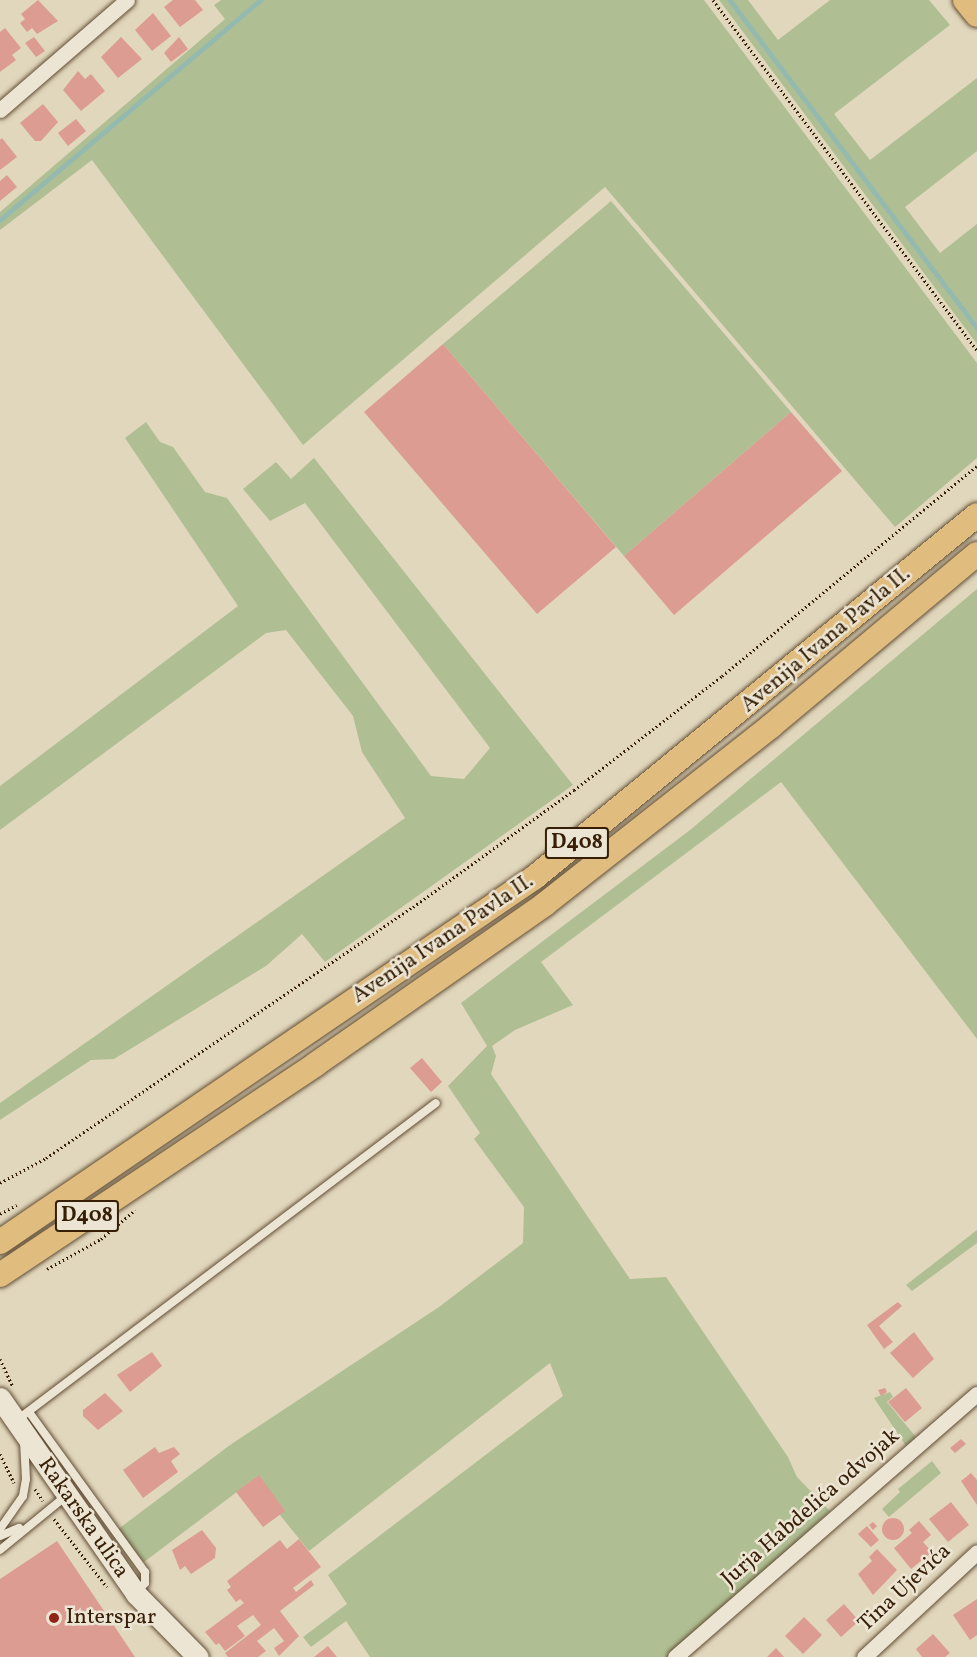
<!DOCTYPE html>
<meta charset="utf-8">
<style>
body{margin:0}
#map{position:relative;width:977px;height:1657px;overflow:hidden;background:#e1d7bd;font-family:Vollkorn,serif}
div>[style]{position:absolute}
[style*='--x']{left:calc(var(--x)*1px);top:calc(var(--y)*1px);width:calc(var(--w)*1px);rotate:calc(var(--a)*1deg)}
.green>*{inset:0;background:#b0bf93}
.stream>*{height:4.5px;margin:-2.25px;padding:0 2.25px;transform-origin:2.25px;border-radius:2.25px;background:#94baaf}
.building>*{inset:0;background:#dc9c91}
.round{border-radius:50%}
.path>*{height:3px;margin-top:-1.5px;transform-origin:0;background:repeating-linear-gradient(90deg,#361f06 0 1.5px,transparent 0 4.5px)}
.roads{filter:drop-shadow(0 0 2px #614d34) drop-shadow(0 0 2px #614d34)}
.service>*{height:8px;margin:-4px;padding:0 4px;transform-origin:4px;border-radius:4px;background:#ece5d4}
.minor>*{height:15px;margin:-7.5px;padding:0 7.5px;transform-origin:7.5px;border-radius:7.5px;background:#ece5d4}
.secondary>*{height:21px;margin:-10.5px;padding:0 10.5px;transform-origin:10.5px;border-radius:10.5px;background:#ece5d4}
.primary>*{height:24px;margin:-12px;padding:0 12px;transform-origin:12px;border-radius:12px;background:#e0bc7e}
.dots>*{width:16px;height:16px;translate:-50% -50%;box-sizing:border-box;border:3px solid #ece5d4;border-radius:50%}
span{translate:-50% -50%;white-space:nowrap;text-align:center;line-height:1.15;-webkit-text-stroke:5px #ece5d4;paint-order:stroke}
.shield-label span{padding:2px 4px;background:#ece5d4;border:2px solid;border-radius:4px;-webkit-text-stroke-width:0}
.shield-label{font-size:21px;color:#361f06;font-weight:700}
.street-label{font-size:22px;color:#361f06}
.poi-label{font-size:22px;color:#361f06}
.left{translate:0 -50%;text-align:left}
</style>
<div id="map">
<div class="green">
<div style="clip-path:polygon(221px 0,704px 0,977px 363px,977px 458px,895px 527px,605px 187px,303px 445px,92px 160px,0 230px,0 212px,225px 19px,214px 5px)"></div>
<div style="clip-path:polygon(719px 0,748px 0,778px 40px,830px 0,929px 0,950px 25px,834px 114px,870px 160px,977px 78px,977px 151px,905px 207px,940px 253px,977px 224px,977px 344px)"></div>
<div style="clip-path:polygon(611px 201px,791px 412px,624px 556px,443px 344px)"></div>
<div style="clip-path:polygon(146px 422px,160px 442px,173px 447px,205px 492px,227px 498px,431px 776px,464px 779px,490px 748px,305px 503px,270px 521px,243px 489px,276px 462px,291px 479px,314px 458px,573px 785px,325px 962px,302px 934px,266px 966px,114px 1059px,91px 1060px,0 1120px,0 1103px,405px 818px,362px 752px,353px 716px,286px 630px,266px 633px,0 830px,0 786px,238px 606px,125px 438px)"></div>
<div style="clip-path:polygon(977px 589px,977px 1039px,781px 782px,541px 962px,573px 1005px,515px 1030px,492px 1046px,496px 1056px,491px 1074px,630px 1279px,666px 1277px,788px 1457px,797px 1477px,830px 1511px,670px 1657px,370px 1657px,346px 1621px,311px 1647px,303px 1637px,347px 1604px,328px 1575px,563px 1396px,550px 1363px,309px 1551px,280px 1515px,258px 1476px,144px 1562px,117px 1530px,230px 1445px,439px 1307px,523px 1243px,524px 1207px,474px 1139px,480px 1133px,448px 1086px,487px 1046px,461px 1003px,690px 830px)"></div>
<div style="clip-path:polygon(977px 1230px,977px 1243px,912px 1291px,906px 1285px)"></div>
<div style="clip-path:polygon(890px 1392px,893px 1397px,887px 1402px,916px 1437px,906px 1446px,874px 1398px)"></div>
<div style="clip-path:polygon(932px 1461px,941px 1473px,889px 1517px,882px 1509px,900px 1492px,898px 1489px)"></div>
</div>
<div class="stream">
<div style="--x:730;--y:0;--w:411;--a:53"></div>
<div style="--x:0;--y:220;--w:341;--a:-40.2"></div>
</div>
<div class="building">
<div style="clip-path:polygon(38px 0,58px 21px,37px 34px,32px 28px,27px 32px,20px 23px,25px 19px,21px 14px)"></div>
<div style="clip-path:polygon(173px 0,195px 0,203px 10px,180px 27px,164px 7px)"></div>
<div style="clip-path:polygon(153px 13px,171px 36px,152px 51px,135px 30px)"></div>
<div style="clip-path:polygon(5px 28px,21px 48px,12px 55px,16px 60px,0 72px,0 32px)"></div>
<div style="clip-path:polygon(34px 37px,45px 51px,36px 57px,25px 43px)"></div>
<div style="clip-path:polygon(121px 37px,142px 59px,118px 78px,101px 57px)"></div>
<div style="clip-path:polygon(179px 37px,188px 49px,171px 62px,164px 53px)"></div>
<div style="clip-path:polygon(78px 71px,85px 79px,91px 74px,105px 91px,81px 111px,63px 90px)"></div>
<div style="clip-path:polygon(43px 104px,58px 122px,41px 141px,35px 141px,20px 123px)"></div>
<div style="clip-path:polygon(76px 119px,86px 131px,68px 146px,58px 133px)"></div>
<div style="clip-path:polygon(2px 138px,17px 157px,0 170px,0 140px)"></div>
<div style="clip-path:polygon(7px 175px,17px 187px,0 201px,0 181px)"></div>
<div style="clip-path:polygon(443px 344px,616px 547px,537px 614px,364px 412px)"></div>
<div style="clip-path:polygon(791px 412px,842px 471px,674px 615px,624px 556px)"></div>
<div style="clip-path:polygon(422px 1058px,442px 1082px,431px 1092px,410px 1068px)"></div>
<div style="clip-path:polygon(898px 1302px,902px 1306px,879px 1326px,893px 1342px,884px 1349px,867px 1325px)"></div>
<div style="clip-path:polygon(914px 1332px,934px 1359px,913px 1378px,890px 1353px)"></div>
<div style="clip-path:polygon(152px 1352px,162px 1366px,130px 1392px,117px 1375px)"></div>
<div style="clip-path:polygon(885px 1388px,887px 1392px,881px 1396px,878px 1390px)"></div>
<div style="clip-path:polygon(906px 1388px,922px 1408px,905px 1422px,888px 1402px)"></div>
<div style="clip-path:polygon(105px 1393px,123px 1411px,98px 1430px,83px 1416px,83px 1410px)"></div>
<div style="clip-path:polygon(961px 1439px,966px 1444px,955px 1453px,950px 1448px)"></div>
<div style="clip-path:polygon(155px 1447px,159px 1453px,174px 1447px,180px 1454px,171px 1461px,178px 1472px,143px 1498px,123px 1470px)"></div>
<div style="clip-path:polygon(971px 1473px,977px 1480px,977px 1505px,961px 1481px)"></div>
<div style="clip-path:polygon(259px 1475px,285px 1511px,263px 1527px,236px 1492px)"></div>
<div style="clip-path:polygon(951px 1502px,969px 1525px,948px 1542px,929px 1519px)"></div>
<div class="round" style="left:882px;top:1518px;width:22px;height:22px"></div>
<div style="clip-path:polygon(919px 1521px,931px 1535px,923px 1542px,932px 1552px,911px 1569px,894px 1548px,912px 1533px,909px 1530px)"></div>
<div style="clip-path:polygon(873px 1522px,877px 1526px,873px 1530px,869px 1525px)"></div>
<div style="clip-path:polygon(867px 1526px,879px 1540px,871px 1547px,858px 1534px)"></div>
<div style="clip-path:polygon(202px 1530px,216px 1548px,215px 1558px,191px 1574px,185px 1566px,180px 1570px,172px 1550px)"></div>
<div style="clip-path:polygon(299px 1539px,321px 1567px,293px 1588px,296px 1592px,311px 1580px,314px 1585px,280px 1611px,299px 1636px,279px 1656px,274px 1648px,284px 1641px,274px 1628px,257px 1641px,266px 1651px,258px 1657px,228px 1657px,225px 1653px,261px 1625px,253px 1615px,237px 1626px,245px 1636px,225px 1651px,219px 1643px,216px 1645px,205px 1632px,244px 1603px,240px 1599px,236px 1602px,227px 1590px,231px 1587px,227px 1581px,280px 1540px,287px 1549px)"></div>
<div style="clip-path:polygon(57px 1541px,135px 1657px,0 1657px,0 1579px)"></div>
<div style="clip-path:polygon(877px 1549px,897px 1570px,873px 1595px,858px 1574px,872px 1561px,869px 1557px)"></div>
<div style="clip-path:polygon(977px 1599px,977px 1635px,970px 1640px,953px 1615px)"></div>
<div style="clip-path:polygon(844px 1604px,859px 1621px,841px 1637px,826px 1620px)"></div>
<div style="clip-path:polygon(804px 1617px,822px 1635px,803px 1654px,785px 1636px)"></div>
<div style="clip-path:polygon(933px 1634px,950px 1653px,945px 1657px,922px 1657px,916px 1649px)"></div>
<div style="clip-path:polygon(328px 1646px,337px 1657px,314px 1657px)"></div>
<div style="clip-path:polygon(776px 1648px,784px 1657px,767px 1657px)"></div>
</div>
<div class="path">
<div style="--x:713;--y:0;--w:438;--a:53"></div>
<div style="--x:0;--y:1183;--w:52;--a:-28.5"></div>
<div style="--x:46;--y:1158;--w:445;--a:-34.4"></div>
<div style="--x:413;--y:907;--w:199;--a:-36"></div>
<div style="--x:574;--y:790;--w:187;--a:-37.6"></div>
<div style="--x:722;--y:676;--w:330;--a:-39.5"></div>
<div style="--x:0;--y:1214;--w:19;--a:-28"></div>
<div style="--x:47;--y:1269;--w:62;--a:-29.1"></div>
<div style="--x:101;--y:1239;--w:45;--a:-40.5"></div>
<div style="--x:0;--y:1359;--w:29;--a:65"></div>
<div style="--x:0;--y:1454;--w:32;--a:64"></div>
<div style="--x:35;--y:1489;--w:14;--a:56"></div>
<div style="--x:54;--y:1519;--w:86;--a:52.1"></div>
</div>
<div class="roads">
<div class="service">
<div style="--x:29;--y:1412;--w:198;--a:54.1"></div>
<div style="--x:145;--y:1572;--w:11;--a:90"></div>
<div style="--x:145;--y:1583;--w:12;--a:132"></div>
<div style="--x:17;--y:1420;--w:525;--a:-37.11"></div>
<div style="--x:0;--y:1529;--w:40;--a:-55.1"></div>
<div style="--x:23;--y:1496;--w:17;--a:-80"></div>
<div style="--x:26;--y:1479;--w:35;--a:-93"></div>
<div style="--x:0;--y:1536;--w:21;--a:-23"></div>
<div style="--x:0;--y:1550;--w:85;--a:-39.3"></div>
</div>
<div class="minor">
<div style="--x:0;--y:110;--w:168;--a:-40.9"></div>
<div style="--x:675;--y:1657;--w:400;--a:-41.1"></div>
<div style="--x:864;--y:1657;--w:154;--a:-42.9"></div>
</div>
<div class="secondary">
<div style="--x:0;--y:1398;--w:239;--a:55.2"></div>
<div style="--x:136;--y:1594;--w:88;--a:45.5"></div>
</div>
<div class="primary">
<div style="--x:965;--y:0;--w:19;--a:51"></div>
<div style="--x:0;--y:1242;--w:648;--a:-34.3"></div>
<div style="--x:535;--y:877;--w:571;--a:-39.32"></div>
<div style="--x:0;--y:1275;--w:380;--a:-33.7"></div>
<div style="--x:316;--y:1064;--w:279;--a:-34.9"></div>
<div style="--x:545;--y:904;--w:288;--a:-38.2"></div>
<div style="--x:771;--y:726;--w:268;--a:-39.9"></div>
</div>
</div>
<div class="dots">
<div style="left:54px;top:1618px;background:#8f2418"></div>
</div>
<div class="shield-label">
<span style="left:577px;top:843px">D408</span>
<span style="left:87px;top:1216px">D408</span>
</div>
<div class="street-label">
<span style="left:826px;top:640px;rotate:-40deg">Avenija Ivana Pavla II.</span>
<span style="left:443px;top:939px;rotate:-34deg">Avenija Ivana Pavla II.</span>
<span style="left:811px;top:1508px;rotate:-41deg">Jurja Habdelića odvojak</span>
<span style="left:83px;top:1518px;rotate:55deg">Rakarska ulica</span>
<span style="left:905px;top:1588px;rotate:-43deg">Tina Ujevića</span>
</div>
<div class="poi-label">
<span class="left" style="left:66px;top:1618px">Interspar</span>
</div>
</div>
